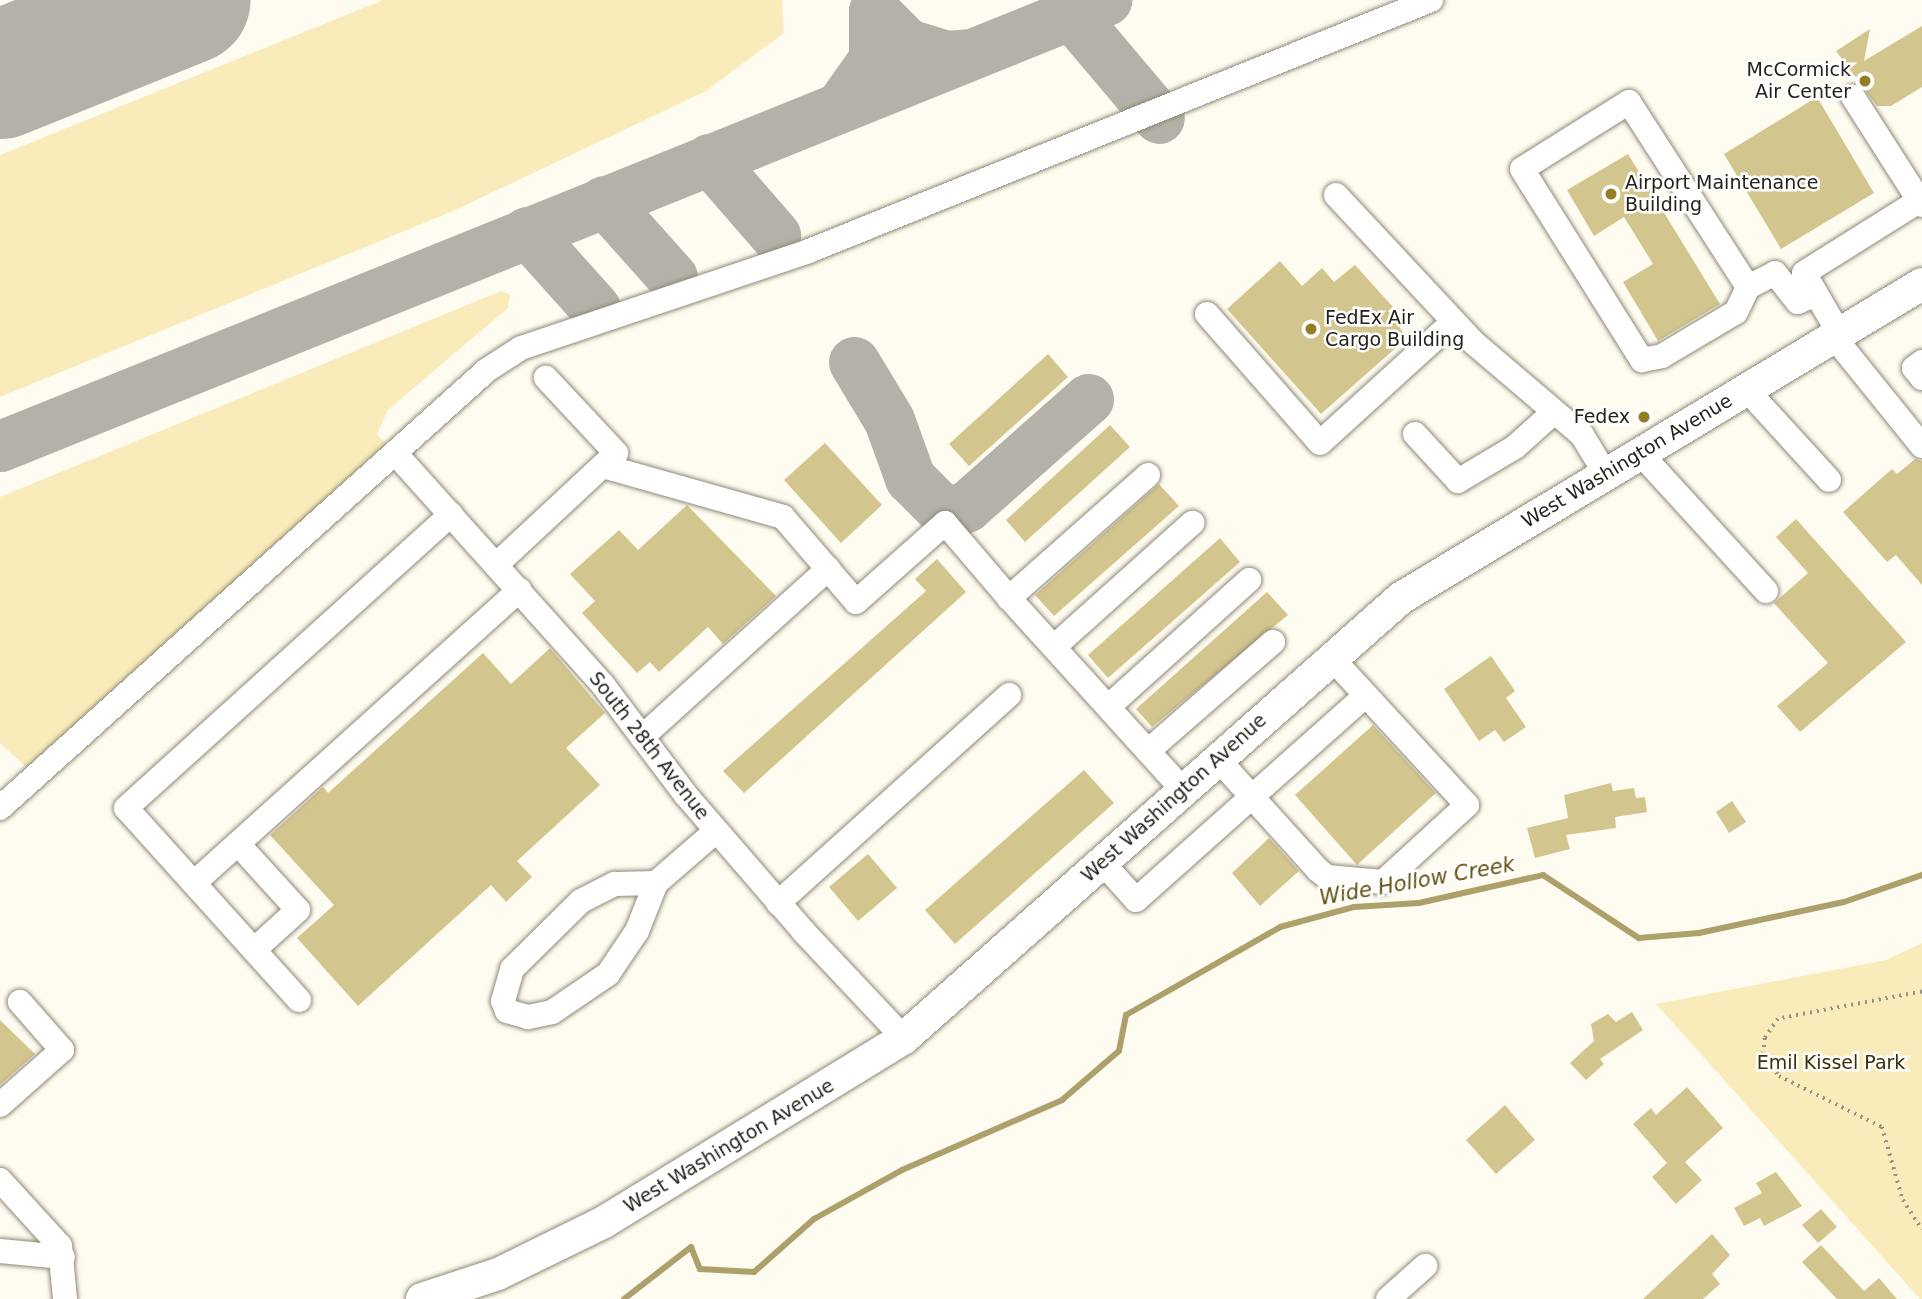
<!DOCTYPE html>
<style>
body{margin:0}
#map{position:relative;width:1922px;height:1299px;overflow:hidden;background:#fefbf0;font-family:"DejaVu Sans",sans-serif}
div>[style]{position:absolute}
[style*='--x']{left:calc(var(--x)*1px);top:calc(var(--y)*1px);width:calc(var(--w)*1px);rotate:calc(var(--a)*1deg)}
.green>*{inset:0;background:#f9ecba}
.stream>*{height:6px;margin:-3px;padding:0 3px;transform-origin:3px;border-radius:3px;background:#aea06b}
.taxiway>*{height:51px;margin:-25.5px;padding:0 25.5px;transform-origin:25.5px;border-radius:25.5px;background:#b4b2a8}
.runway>*{height:128px;margin:-64px;padding:0 64px;transform-origin:64px;border-radius:64px;background:#b4b2a8}
.building>*{inset:0;background:#d3c58e}
.path>*{height:3.5px;margin-top:-1.75px;transform-origin:0;background:repeating-linear-gradient(90deg,#949188 0 2px,transparent 0 7px)}
.roads{filter:drop-shadow(0 0 2px #8e8978) drop-shadow(0 0 2px #8e8978)}
.minor>*{height:24px;margin:-12px;padding:0 12px;transform-origin:12px;border-radius:12px;background:#fff}
.major>*{height:32px;margin:-16px;padding:0 16px;transform-origin:16px;border-radius:16px;background:#fff}
.dots>*{width:19px;height:19px;translate:-50% -50%;box-sizing:border-box;border:4px solid #fff;border-radius:50%}
span{translate:-50% -50%;white-space:nowrap;text-align:center;line-height:1.15;-webkit-text-stroke:5px #fff;paint-order:stroke}
.poi-label{font-size:19px;color:#24221b}
.right{translate:-100% -50%;text-align:right}
.left{translate:0 -50%;text-align:left}
.street-label{font-size:19px;color:#24221b}
.park-label{font-size:19px;color:#3c3104}
.water-label{font-size:21px;color:#625212;font-style:italic}
</style>
<div id="map">
<div class="green">
<div style="clip-path:polygon(383px 0,782px 0,784px 33px,706px 91px,453px 211px,0 397px,0 155px)"></div>
<div style="clip-path:polygon(501px 291px,510px 295px,508px 308px,388px 410px,377px 434px,389px 448px,27px 768px,0 743px,0 497px)"></div>
<div style="clip-path:polygon(1922px 943px,1922px 1299px,1920px 1299px,1656px 1004px,1886px 960px)"></div>
</div>
<div class="stream">
<div style="--x:624;--y:1299;--w:85;--a:-37.8"></div>
<div style="--x:691;--y:1247;--w:24;--a:68"></div>
<div style="--x:700;--y:1269;--w:54;--a:3.2"></div>
<div style="--x:754;--y:1272;--w:80;--a:-41.5"></div>
<div style="--x:814;--y:1219;--w:101;--a:-29.1"></div>
<div style="--x:902;--y:1170;--w:175;--a:-23.6"></div>
<div style="--x:1062;--y:1100;--w:75;--a:-40.7"></div>
<div style="--x:1119;--y:1051;--w:37;--a:-79"></div>
<div style="--x:1126;--y:1015;--w:177;--a:-29.7"></div>
<div style="--x:1280;--y:927;--w:77;--a:-15.1"></div>
<div style="--x:1354;--y:907;--w:65;--a:-3.5"></div>
<div style="--x:1419;--y:903;--w:127;--a:-12.7"></div>
<div style="--x:1543;--y:875;--w:115;--a:33.3"></div>
<div style="--x:1639;--y:938;--w:60;--a:-4.8"></div>
<div style="--x:1699;--y:933;--w:148;--a:-12.1"></div>
<div style="--x:1844;--y:902;--w:83;--a:-19.1"></div>
</div>
<div class="taxiway">
<div style="--x:1071;--y:14;--w:136;--a:49.8"></div>
<div style="--x:840;--y:107;--w:59;--a:-54.7"></div>
<div style="--x:874;--y:59;--w:48;--a:-90"></div>
<div style="--x:874;--y:11;--w:47;--a:45"></div>
<div style="--x:907;--y:44;--w:42;--a:16.7"></div>
<div style="--x:947;--y:56;--w:25;--a:-5"></div>
<div style="--x:709;--y:159;--w:101;--a:49"></div>
<div style="--x:604;--y:201;--w:102;--a:48.2"></div>
<div style="--x:527;--y:232;--w:102;--a:48.2"></div>
<div style="--x:854;--y:362;--w:68;--a:58.9"></div>
<div style="--x:889;--y:420;--w:62;--a:70.1"></div>
<div style="--x:910;--y:478;--w:48;--a:45"></div>
<div style="--x:944;--y:512;--w:23;--a:-13"></div>
<div style="--x:966;--y:507;--w:163;--a:-41.5"></div>
<div style="--x:0;--y:446;--w:1193;--a:-21.96"></div>
</div>
<div class="runway">
<div style="--x:0;--y:75;--w:201;--a:-21.9"></div>
</div>
<div class="building">
<div style="clip-path:polygon(1922px 26px,1922px 87px,1891px 106px,1877px 106px,1836px 51px,1870px 29px,1864px 61px)"></div>
<div style="clip-path:polygon(1817px 97px,1874px 193px,1781px 249px,1724px 154px)"></div>
<div style="clip-path:polygon(1628px 154px,1720px 304px,1658px 341px,1623px 282px,1653px 264px,1624px 217px,1594px 236px,1567px 190px)"></div>
<div style="clip-path:polygon(1280px 261px,1302px 286px,1322px 268px,1334px 282px,1355px 265px,1393px 307px,1388px 311px,1407px 338px,1321px 414px,1227px 309px)"></div>
<div style="clip-path:polygon(1048px 354px,1068px 377px,969px 466px,949px 444px)"></div>
<div style="clip-path:polygon(1110px 425px,1130px 447px,1025px 542px,1006px 520px)"></div>
<div style="clip-path:polygon(825px 443px,882px 505px,841px 543px,784px 480px)"></div>
<div style="clip-path:polygon(1915px 459px,1922px 461px,1922px 585px,1896px 555px,1887px 562px,1843px 512px,1892px 469px,1897px 474px)"></div>
<div style="clip-path:polygon(1159px 484px,1179px 506px,1054px 616px,1035px 595px)"></div>
<div style="clip-path:polygon(687px 505px,776px 596px,723px 644px,708px 627px,659px 672px,650px 662px,637px 673px,582px 613px,595px 601px,570px 574px,619px 530px,638px 550px)"></div>
<div style="clip-path:polygon(1796px 519px,1906px 642px,1800px 732px,1777px 706px,1828px 663px,1774px 603px,1808px 573px,1776px 537px)"></div>
<div style="clip-path:polygon(1220px 538px,1240px 562px,1108px 678px,1088px 655px)"></div>
<div style="clip-path:polygon(937px 559px,966px 592px,744px 793px,723px 771px,926px 591px,915px 579px)"></div>
<div style="clip-path:polygon(1267px 592px,1288px 615px,1152px 727px,1136px 709px)"></div>
<div style="clip-path:polygon(550px 648px,605px 713px,566px 748px,600px 785px,517px 861px,532px 877px,506px 902px,491px 885px,358px 1006px,297px 938px,334px 905px,270px 835px,323px 787px,328px 793px,483px 653px,511px 684px)"></div>
<div style="clip-path:polygon(1491px 656px,1515px 691px,1506px 698px,1526px 727px,1504px 742px,1495px 730px,1479px 741px,1444px 689px)"></div>
<div style="clip-path:polygon(1373px 725px,1436px 793px,1357px 865px,1295px 795px)"></div>
<div style="clip-path:polygon(1084px 770px,1114px 803px,955px 944px,925px 910px)"></div>
<div style="clip-path:polygon(1611px 783px,1613px 791px,1634px 788px,1636px 798px,1645px 797px,1647px 812px,1615px 817px,1616px 828px,1566px 835px,1570px 849px,1535px 858px,1527px 828px,1568px 818px,1564px 795px)"></div>
<div style="clip-path:polygon(1732px 801px,1746px 822px,1729px 833px,1716px 812px)"></div>
<div style="clip-path:polygon(1269px 838px,1299px 871px,1260px 906px,1232px 873px)"></div>
<div style="clip-path:polygon(868px 854px,897px 888px,858px 921px,829px 887px)"></div>
<div style="clip-path:polygon(1632px 1012px,1643px 1030px,1600px 1059px,1604px 1064px,1586px 1080px,1570px 1063px,1594px 1041px,1591px 1024px,1608px 1014px,1616px 1022px)"></div>
<div style="clip-path:polygon(0 1020px,35px 1054px,0 1085px)"></div>
<div style="clip-path:polygon(1687px 1087px,1723px 1128px,1685px 1162px,1702px 1180px,1676px 1204px,1652px 1177px,1667px 1163px,1633px 1124px,1651px 1108px,1656px 1115px)"></div>
<div style="clip-path:polygon(1505px 1105px,1535px 1140px,1496px 1174px,1466px 1140px)"></div>
<div style="clip-path:polygon(1776px 1172px,1802px 1206px,1764px 1226px,1760px 1218px,1744px 1226px,1734px 1208px,1762px 1193px,1756px 1183px)"></div>
<div style="clip-path:polygon(1821px 1209px,1837px 1227px,1818px 1243px,1802px 1225px)"></div>
<div style="clip-path:polygon(1712px 1234px,1730px 1255px,1712px 1274px,1720px 1284px,1703px 1299px,1643px 1299px)"></div>
<div style="clip-path:polygon(1821px 1245px,1864px 1291px,1879px 1278px,1897px 1299px,1837px 1299px,1802px 1262px)"></div>
</div>
<div class="path">
<div style="--x:1922;--y:992;--w:147;--a:169.4"></div>
<div style="--x:1778;--y:1019;--w:23;--a:124"></div>
<div style="--x:1765;--y:1038;--w:18;--a:96"></div>
<div style="--x:1763;--y:1056;--w:26;--a:51"></div>
<div style="--x:1779;--y:1076;--w:115;--a:26.3"></div>
<div style="--x:1882;--y:1127;--w:76;--a:74"></div>
<div style="--x:1903;--y:1200;--w:35;--a:57"></div>
</div>
<div class="roads">
<div class="minor">
<div style="--x:1853;--y:97;--w:128;--a:57.4"></div>
<div style="--x:1336;--y:195;--w:202;--a:47"></div>
<div style="--x:1474;--y:343;--w:142;--a:40.4"></div>
<div style="--x:1582;--y:435;--w:44;--a:58.8"></div>
<div style="--x:1748;--y:287;--w:220;--a:-122.8"></div>
<div style="--x:1629;--y:102;--w:126;--a:147.9"></div>
<div style="--x:1522;--y:169;--w:226;--a:57.9"></div>
<div style="--x:1642;--y:360;--w:20;--a:-11"></div>
<div style="--x:1662;--y:356;--w:86;--a:-30.7"></div>
<div style="--x:1736;--y:312;--w:28;--a:-64"></div>
<div style="--x:1748;--y:287;--w:30;--a:-27"></div>
<div style="--x:1775;--y:273;--w:37;--a:52"></div>
<div style="--x:1798;--y:302;--w:20;--a:-24"></div>
<div style="--x:1207;--y:314;--w:171;--a:48.8"></div>
<div style="--x:1320;--y:443;--w:180;--a:-42.3"></div>
<div style="--x:1839;--y:333;--w:69;--a:-120.3"></div>
<div style="--x:1804;--y:273;--w:136;--a:-32.1"></div>
<div style="--x:1834;--y:337;--w:140;--a:51.1"></div>
<div style="--x:1922;--y:362;--w:10;--a:143"></div>
<div style="--x:1914;--y:368;--w:13;--a:51"></div>
<div style="--x:1746;--y:389;--w:123;--a:47.6"></div>
<div style="--x:1415;--y:434;--w:64;--a:47.5"></div>
<div style="--x:1458;--y:481;--w:66;--a:-30.8"></div>
<div style="--x:1515;--y:447;--w:52;--a:-41.9"></div>
<div style="--x:395;--y:453;--w:312;--a:48.1"></div>
<div style="--x:603;--y:685;--w:136;--a:53"></div>
<div style="--x:685;--y:794;--w:182;--a:49.2"></div>
<div style="--x:804;--y:932;--w:146;--a:46.7"></div>
<div style="--x:1640;--y:453;--w:187;--a:47.6"></div>
<div style="--x:603;--y:466;--w:187;--a:15.8"></div>
<div style="--x:783;--y:517;--w:112;--a:49.3"></div>
<div style="--x:856;--y:602;--w:119;--a:-41.6"></div>
<div style="--x:945;--y:523;--w:99;--a:49.5"></div>
<div style="--x:1148;--y:475;--w:186;--a:138.5"></div>
<div style="--x:1009;--y:598;--w:258;--a:47.8"></div>
<div style="--x:496;--y:565;--w:164;--a:-43"></div>
<div style="--x:616;--y:453;--w:103;--a:-133"></div>
<div style="--x:1054;--y:647;--w:186;--a:-41.9"></div>
<div style="--x:1108;--y:707;--w:190;--a:-42"></div>
<div style="--x:642;--y:737;--w:251;--a:-42.1"></div>
<div style="--x:1148;--y:751;--w:166;--a:-41.1"></div>
<div style="--x:1216;--y:757;--w:152;--a:47.9"></div>
<div style="--x:1318;--y:870;--w:11;--a:38"></div>
<div style="--x:1327;--y:877;--w:56;--a:5.1"></div>
<div style="--x:1383;--y:882;--w:114;--a:-42.5"></div>
<div style="--x:1467;--y:805;--w:201;--a:-132.6"></div>
<div style="--x:0;--y:808;--w:655;--a:-41.97"></div>
<div style="--x:487;--y:370;--w:40;--a:-32.9"></div>
<div style="--x:521;--y:348;--w:304;--a:-18.6"></div>
<div style="--x:809;--y:251;--w:671;--a:-21.98"></div>
<div style="--x:238;--y:844;--w:89;--a:47.7"></div>
<div style="--x:298;--y:910;--w:59;--a:137.7"></div>
<div style="--x:1102;--y:862;--w:51;--a:48.2"></div>
<div style="--x:1136;--y:900;--w:308;--a:-41.7"></div>
<div style="--x:194;--y:883;--w:438;--a:-42"></div>
<div style="--x:656;--y:883;--w:52;--a:111.6"></div>
<div style="--x:637;--y:931;--w:52;--a:124"></div>
<div style="--x:608;--y:974;--w:68;--a:145.8"></div>
<div style="--x:552;--y:1012;--w:25;--a:168"></div>
<div style="--x:528;--y:1017;--w:22;--a:-164"></div>
<div style="--x:507;--y:1011;--w:11;--a:-112"></div>
<div style="--x:503;--y:1001;--w:33;--a:-74"></div>
<div style="--x:512;--y:969;--w:97;--a:-44.6"></div>
<div style="--x:581;--y:901;--w:38;--a:-27"></div>
<div style="--x:615;--y:884;--w:41;--a:-1.4"></div>
<div style="--x:656;--y:883;--w:79;--a:-40.9"></div>
<div style="--x:778;--y:903;--w:311;--a:-42"></div>
<div style="--x:299;--y:1000;--w:258;--a:-132"></div>
<div style="--x:126;--y:808;--w:438;--a:-42.1"></div>
<div style="--x:0;--y:1105;--w:83;--a:-41.6"></div>
<div style="--x:62;--y:1050;--w:64;--a:-131.2"></div>
<div style="--x:0;--y:1180;--w:89;--a:47.7"></div>
<div style="--x:60;--y:1246;--w:53;--a:84.6"></div>
<div style="--x:0;--y:1251;--w:63;--a:5.4"></div>
<div style="--x:1388;--y:1299;--w:50;--a:-41.7"></div>
</div>
<div class="major">
<div style="--x:422;--y:1299;--w:80;--a:-18.2"></div>
<div style="--x:498;--y:1274;--w:118;--a:-26.1"></div>
<div style="--x:604;--y:1222;--w:352;--a:-31.5"></div>
<div style="--x:904;--y:1038;--w:664;--a:-41.52"></div>
<div style="--x:1401;--y:598;--w:608;--a:-31.08"></div>
</div>
</div>
<div class="dots">
<div style="left:1865px;top:81px;background:#937e25"></div>
<div style="left:1611px;top:194px;background:#937e25"></div>
<div style="left:1311px;top:329px;background:#937e25"></div>
<div style="left:1644px;top:417px;background:#937e25"></div>
</div>
<div class="poi-label">
<span class="right" style="left:1851px;top:81px">McCormick<br>Air Center</span>
<span class="left" style="left:1625px;top:194px">Airport Maintenance<br>Building</span>
<span class="left" style="left:1325px;top:329px">FedEx Air<br>Cargo Building</span>
<span class="right" style="left:1630px;top:417px">Fedex</span>
</div>
<div class="street-label">
<span style="left:1627px;top:461px;rotate:-31deg">West Washington Avenue</span>
<span style="left:649px;top:746px;rotate:52deg">South 28th Avenue</span>
<span style="left:1174px;top:798px;rotate:-42deg">West Washington Avenue</span>
<span style="left:729px;top:1146px;rotate:-31deg">West Washington Avenue</span>
</div>
<div class="park-label">
<span style="left:1831px;top:1063px">Emil Kissel Park</span>
</div>
<div class="water-label">
<span style="left:1417px;top:881px;rotate:-10deg">Wide Hollow Creek</span>
</div>
</div>
